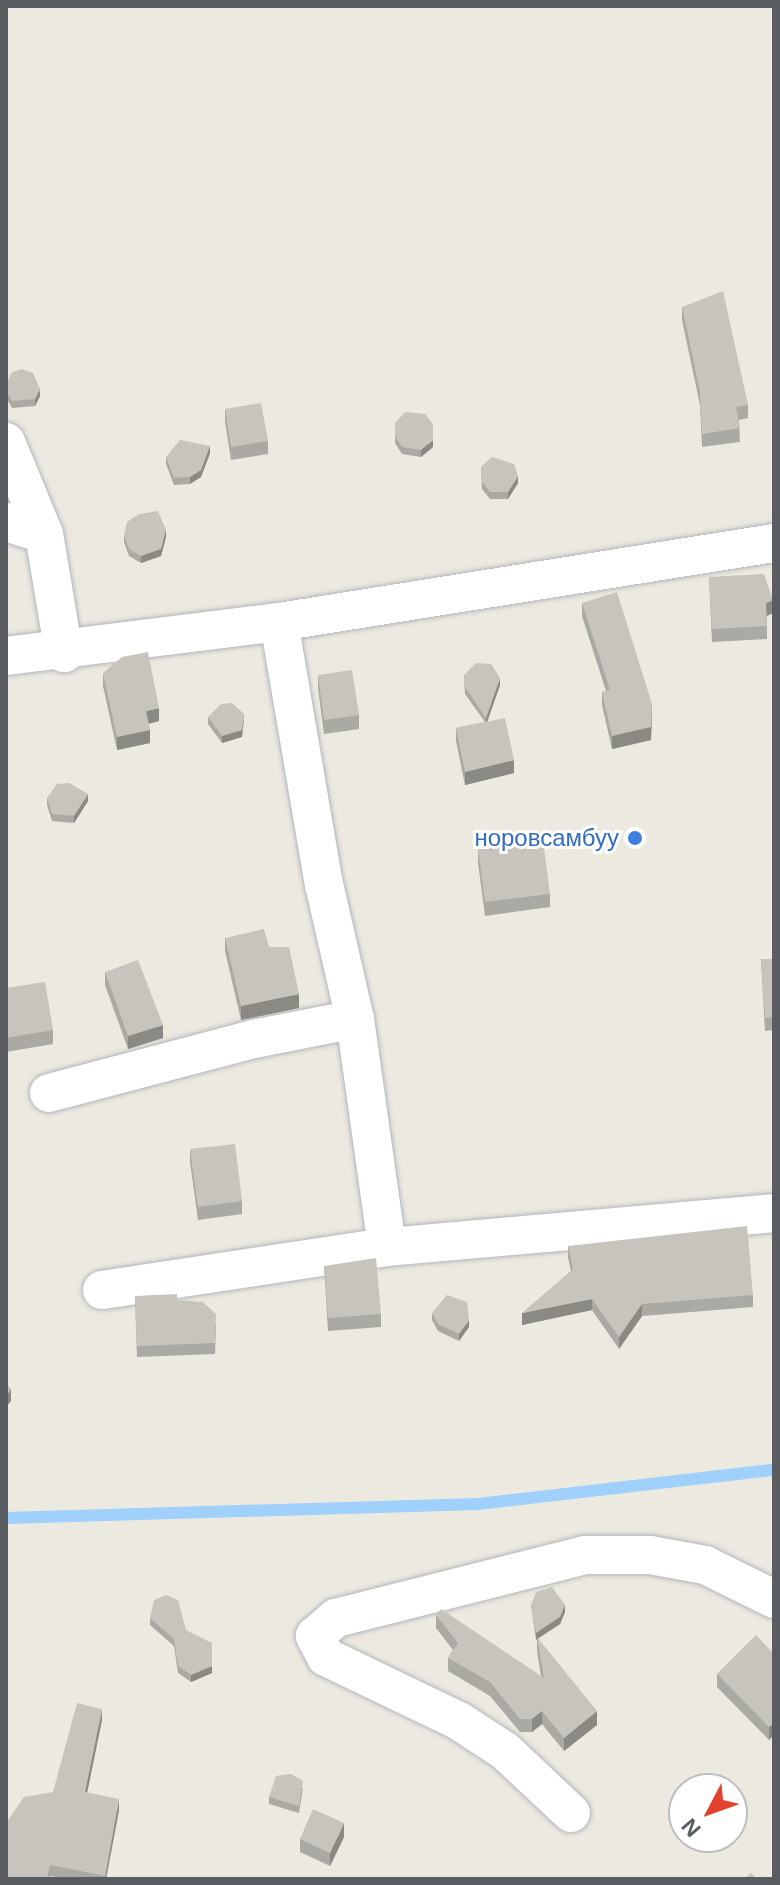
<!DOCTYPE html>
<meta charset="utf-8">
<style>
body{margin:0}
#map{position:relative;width:780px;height:1885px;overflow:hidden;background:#ebe9e0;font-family:Helvetica,sans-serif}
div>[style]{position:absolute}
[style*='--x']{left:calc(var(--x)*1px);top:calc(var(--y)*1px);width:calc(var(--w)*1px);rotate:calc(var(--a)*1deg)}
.stream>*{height:12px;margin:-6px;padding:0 6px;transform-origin:6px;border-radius:6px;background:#a0d0fc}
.roads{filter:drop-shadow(0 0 2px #b3b6bb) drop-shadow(0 0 2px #b3b6bb)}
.minor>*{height:38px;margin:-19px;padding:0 19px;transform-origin:19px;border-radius:19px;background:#fff}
.wall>*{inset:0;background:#aaa9a3}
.shaded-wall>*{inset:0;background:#8b8984}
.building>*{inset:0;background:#c6c4bd}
.dots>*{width:22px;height:22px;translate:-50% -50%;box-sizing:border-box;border:4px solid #fff;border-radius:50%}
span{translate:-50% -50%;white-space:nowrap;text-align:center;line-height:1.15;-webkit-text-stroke:6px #fff;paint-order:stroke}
.shop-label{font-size:24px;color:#366cbe}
.right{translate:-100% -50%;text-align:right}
.frame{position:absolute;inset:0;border:8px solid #595c61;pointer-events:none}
.north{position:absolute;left:668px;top:1773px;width:80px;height:80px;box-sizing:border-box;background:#fff;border:2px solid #bdbec0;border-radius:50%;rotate:229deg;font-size:22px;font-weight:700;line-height:32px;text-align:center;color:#595c61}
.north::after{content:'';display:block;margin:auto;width:28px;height:36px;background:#e2432f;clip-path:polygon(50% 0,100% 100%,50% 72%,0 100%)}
</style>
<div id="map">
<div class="stream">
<div style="--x:6;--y:1518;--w:472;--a:-1.7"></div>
<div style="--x:478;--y:1504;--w:298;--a:-6.6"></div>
</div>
<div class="roads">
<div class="minor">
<div style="--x:6;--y:442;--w:100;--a:67.6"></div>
<div style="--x:6;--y:522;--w:40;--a:18"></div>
<div style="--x:44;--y:534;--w:121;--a:80.5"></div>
<div style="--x:279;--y:622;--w:266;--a:80.3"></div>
<div style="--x:324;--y:884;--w:139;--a:77.1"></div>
<div style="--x:355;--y:1019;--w:230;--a:82"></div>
<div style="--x:6;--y:656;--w:275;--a:-7.1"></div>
<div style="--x:279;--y:622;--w:501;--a:-9.07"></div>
<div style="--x:49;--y:1093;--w:212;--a:-14.8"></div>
<div style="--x:254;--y:1039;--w:103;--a:-11.2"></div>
<div style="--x:102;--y:1290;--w:288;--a:-8.6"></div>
<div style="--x:387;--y:1247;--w:388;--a:-5"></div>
<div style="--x:571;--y:1813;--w:91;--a:-136.8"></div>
<div style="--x:505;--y:1751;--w:55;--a:-146.9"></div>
<div style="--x:459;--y:1721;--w:148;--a:-154.3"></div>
<div style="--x:326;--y:1657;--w:24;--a:-118"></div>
<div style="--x:315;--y:1636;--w:28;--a:-41"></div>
<div style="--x:336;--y:1618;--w:257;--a:-14.2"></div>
<div style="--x:585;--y:1555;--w:65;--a:0"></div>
<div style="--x:650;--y:1555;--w:56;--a:10.3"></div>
<div style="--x:705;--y:1565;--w:77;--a:26.2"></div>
</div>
</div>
<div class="wall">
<div style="clip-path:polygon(682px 307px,748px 405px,748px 418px,739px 420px,740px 442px,702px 447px,700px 405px,682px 320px)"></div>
<div style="clip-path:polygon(6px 384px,40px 396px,35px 406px,12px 408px,6px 397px)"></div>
<div style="clip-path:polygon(225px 409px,268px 441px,268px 454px,231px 460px,225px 422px)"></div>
<div style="clip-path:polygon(395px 423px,433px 447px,421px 457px,402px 454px,395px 443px)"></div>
<div style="clip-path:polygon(210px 453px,201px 477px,190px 484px,174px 485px,166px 464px,166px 457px)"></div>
<div style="clip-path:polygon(481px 467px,518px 483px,508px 499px,490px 499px,482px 489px)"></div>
<div style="clip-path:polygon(124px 535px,166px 537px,161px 556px,141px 563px,129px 556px,124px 542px)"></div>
<div style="clip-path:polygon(709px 577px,773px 613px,767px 616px,767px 639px,712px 642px)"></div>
<div style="clip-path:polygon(582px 603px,652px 717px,651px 740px,612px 749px,602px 705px,602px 692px,606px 691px,582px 616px)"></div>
<div style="clip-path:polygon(103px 673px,159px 721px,149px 724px,150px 743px,117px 750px,103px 686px)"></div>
<div style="clip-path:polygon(318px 675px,359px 715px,359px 729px,324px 734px,318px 688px)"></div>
<div style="clip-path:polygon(464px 675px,500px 685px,487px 722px,514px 773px,465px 785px,456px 741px,456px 728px,485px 722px,465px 694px)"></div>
<div style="clip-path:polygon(208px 717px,244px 721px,242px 737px,222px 743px,208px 724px)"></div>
<div style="clip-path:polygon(47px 798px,88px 801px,74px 823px,52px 821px,47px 805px)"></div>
<div style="clip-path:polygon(478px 849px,550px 894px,550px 907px,485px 916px,478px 863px)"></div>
<div style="clip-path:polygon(225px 938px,269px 947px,299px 1008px,241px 1020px,225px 951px)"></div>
<div style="clip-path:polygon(761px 959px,774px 959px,774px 1030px,765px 1031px)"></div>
<div style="clip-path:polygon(105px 972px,163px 1038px,128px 1049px,105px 985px)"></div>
<div style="clip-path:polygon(6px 988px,53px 1030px,53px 1044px,6px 1052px)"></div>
<div style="clip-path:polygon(190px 1149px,242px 1201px,242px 1214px,198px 1220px,190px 1162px)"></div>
<div style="clip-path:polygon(568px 1246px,753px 1295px,753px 1307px,642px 1316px,619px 1349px,592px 1310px,522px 1325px,571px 1271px,568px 1258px)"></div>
<div style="clip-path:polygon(324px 1266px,381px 1314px,381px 1327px,328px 1331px)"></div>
<div style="clip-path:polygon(135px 1296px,177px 1300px,216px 1325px,215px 1354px,137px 1357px)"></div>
<div style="clip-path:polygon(432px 1313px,469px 1327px,459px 1341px,438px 1331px,432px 1320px)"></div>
<div style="clip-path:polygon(531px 1605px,565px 1612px,560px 1624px,538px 1638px,597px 1725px,564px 1751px,542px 1724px,532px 1732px,520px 1732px,490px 1696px,448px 1671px,448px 1658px,453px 1650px,436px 1628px,436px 1615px,541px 1677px,537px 1651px,537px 1639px,536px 1640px)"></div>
<div style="clip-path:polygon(150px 1618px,186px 1630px,212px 1673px,191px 1682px,178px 1673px,174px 1646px,150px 1625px)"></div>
<div style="clip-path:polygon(774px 1654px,769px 1740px,717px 1687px,717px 1674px)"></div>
<div style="clip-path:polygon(102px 1720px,87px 1792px,119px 1810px,106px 1879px,65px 1879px,50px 1876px,50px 1879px,6px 1879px,6px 1823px,53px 1792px)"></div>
<div style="clip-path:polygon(303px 1788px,299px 1813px,269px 1804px,269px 1797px)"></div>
<div style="clip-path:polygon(344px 1837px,330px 1866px,300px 1852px,300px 1839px)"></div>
</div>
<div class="shaded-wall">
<div style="clip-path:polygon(40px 389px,40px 396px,35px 406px,35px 399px)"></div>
<div style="clip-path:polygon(433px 440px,433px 447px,421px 457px,421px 450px)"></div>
<div style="clip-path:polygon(210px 446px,210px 453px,201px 477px,190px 484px,190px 477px)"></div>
<div style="clip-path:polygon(518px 476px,518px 483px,508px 499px,508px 492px)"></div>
<div style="clip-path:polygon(166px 530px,166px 537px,161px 556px,141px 563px,141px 556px)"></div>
<div style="clip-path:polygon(773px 600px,773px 613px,766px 616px,766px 603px)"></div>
<div style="clip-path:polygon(500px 678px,500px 685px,486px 725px,486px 718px)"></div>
<div style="clip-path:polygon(652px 704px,651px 740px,612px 749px,612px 736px)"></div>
<div style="clip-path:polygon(159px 708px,159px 721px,146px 724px,146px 711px)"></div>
<div style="clip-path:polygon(244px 714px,242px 737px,222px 743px,222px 736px)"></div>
<div style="clip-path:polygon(150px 730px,150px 743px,117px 750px,117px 737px)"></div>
<div style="clip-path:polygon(514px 760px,514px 773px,465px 785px,465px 772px)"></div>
<div style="clip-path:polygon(88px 794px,88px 801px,74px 823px,74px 816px)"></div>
<div style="clip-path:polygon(299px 994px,299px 1008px,241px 1020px,241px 1006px)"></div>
<div style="clip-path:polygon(163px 1025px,163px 1038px,128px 1049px,128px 1036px)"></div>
<div style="clip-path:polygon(592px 1299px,592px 1310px,522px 1325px,522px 1313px)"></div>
<div style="clip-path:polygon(642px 1304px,642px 1316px,619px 1349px,619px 1337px)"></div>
<div style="clip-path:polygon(469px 1320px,469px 1327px,459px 1341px,459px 1334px)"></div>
<div style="clip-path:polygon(11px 1389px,11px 1401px,6px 1407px,6px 1396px)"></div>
<div style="clip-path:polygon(565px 1605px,565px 1612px,560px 1624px,536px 1640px,536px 1633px)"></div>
<div style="clip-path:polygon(212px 1666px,212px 1673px,191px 1682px,191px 1675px)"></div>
<div style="clip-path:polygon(102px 1709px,102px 1720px,85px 1803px,85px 1792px)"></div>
<div style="clip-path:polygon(542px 1711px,542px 1724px,532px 1732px,532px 1719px)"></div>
<div style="clip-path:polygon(597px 1711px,597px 1725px,564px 1751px,564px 1738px)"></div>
<div style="clip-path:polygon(774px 1722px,774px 1735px,769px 1740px,769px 1727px)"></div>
<div style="clip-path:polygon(119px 1799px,119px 1810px,106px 1879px,105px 1879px)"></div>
<div style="clip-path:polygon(344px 1823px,344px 1837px,330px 1866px,330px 1853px)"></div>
</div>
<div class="building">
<div style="clip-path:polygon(723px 291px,748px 405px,736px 407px,740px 428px,702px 434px,700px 392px,682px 307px)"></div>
<div style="clip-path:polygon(22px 369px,33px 373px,40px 389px,35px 399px,12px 401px,6px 390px,6px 384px,12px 372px)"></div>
<div style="clip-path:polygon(261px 403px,268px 441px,231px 447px,225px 409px)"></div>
<div style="clip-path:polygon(405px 412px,425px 414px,433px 424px,433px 440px,421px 450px,402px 447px,395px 436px,395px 423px)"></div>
<div style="clip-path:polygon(180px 440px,210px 446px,201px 470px,190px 477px,174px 478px,166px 457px)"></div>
<div style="clip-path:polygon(492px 457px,514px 464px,518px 476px,508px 492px,490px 492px,482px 482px,481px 467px)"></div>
<div style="clip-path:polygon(158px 511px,166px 530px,161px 549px,141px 556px,129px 549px,124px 535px,127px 522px,139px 514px)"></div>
<div style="clip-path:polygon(764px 574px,773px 600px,766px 603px,767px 626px,712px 629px,709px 577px)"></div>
<div style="clip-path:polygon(617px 592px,652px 704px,651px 727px,612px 736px,602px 692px,610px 690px,582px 603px)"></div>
<div style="clip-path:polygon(148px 652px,159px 708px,146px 711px,150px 730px,117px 737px,103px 673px,122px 657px)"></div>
<div style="clip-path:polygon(476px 663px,491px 664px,500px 678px,486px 718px,465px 687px,464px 675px)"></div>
<div style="clip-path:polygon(352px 670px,359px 715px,324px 720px,318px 675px)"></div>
<div style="clip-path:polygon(232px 703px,244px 714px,242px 730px,222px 736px,208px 717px,221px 704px)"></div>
<div style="clip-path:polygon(505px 718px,514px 760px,465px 772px,456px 728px)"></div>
<div style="clip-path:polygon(69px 783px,88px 794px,74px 816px,52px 814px,47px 798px,57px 784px)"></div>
<div style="clip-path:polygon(543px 841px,550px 894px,485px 902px,478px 849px)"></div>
<div style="clip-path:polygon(264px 929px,269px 947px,289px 947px,299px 994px,241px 1006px,225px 938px)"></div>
<div style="clip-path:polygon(761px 959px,774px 959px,774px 1017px,765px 1018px)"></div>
<div style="clip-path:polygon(138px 960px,163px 1025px,128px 1036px,105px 972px)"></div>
<div style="clip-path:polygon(45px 982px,53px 1030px,6px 1038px,6px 988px)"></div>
<div style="clip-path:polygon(235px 1144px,242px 1201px,198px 1207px,190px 1149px)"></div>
<div style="clip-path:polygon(747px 1226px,753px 1295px,642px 1304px,619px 1337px,592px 1299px,522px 1313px,573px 1269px,568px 1246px)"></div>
<div style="clip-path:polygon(376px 1258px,381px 1314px,328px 1318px,324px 1266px)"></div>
<div style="clip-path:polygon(177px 1294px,177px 1300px,203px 1302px,216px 1314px,215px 1343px,137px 1346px,135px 1296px)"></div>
<div style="clip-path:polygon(447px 1295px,467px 1302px,469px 1320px,459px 1334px,438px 1324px,432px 1313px)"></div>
<div style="clip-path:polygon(6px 1383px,11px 1389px,6px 1396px)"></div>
<div style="clip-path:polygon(552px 1587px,565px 1605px,560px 1617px,536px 1633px,531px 1605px,536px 1592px)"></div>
<div style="clip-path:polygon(166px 1595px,178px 1600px,186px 1630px,212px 1643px,212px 1666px,191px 1675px,178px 1666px,174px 1639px,150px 1618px,154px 1600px)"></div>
<div style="clip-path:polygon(441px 1609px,544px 1678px,537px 1637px,597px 1711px,564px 1738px,542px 1711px,532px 1719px,520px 1719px,490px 1682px,448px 1658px,458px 1643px,436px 1615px)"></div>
<div style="clip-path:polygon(756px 1635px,774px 1654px,774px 1722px,769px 1727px,717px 1674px)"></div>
<div style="clip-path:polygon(77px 1703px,102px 1709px,85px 1792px,119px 1799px,105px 1876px,50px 1865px,47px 1879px,6px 1879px,6px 1855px,8px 1846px,6px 1845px,6px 1823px,24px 1797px,53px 1792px)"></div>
<div style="clip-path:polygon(291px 1774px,303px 1781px,299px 1806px,269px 1797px,276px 1776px)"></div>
<div style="clip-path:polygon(313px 1809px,344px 1823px,330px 1853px,300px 1839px)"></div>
<div style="clip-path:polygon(751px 1873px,757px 1879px,744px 1879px)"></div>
</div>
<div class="dots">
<div style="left:635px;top:838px;background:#3f7fe0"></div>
</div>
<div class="shop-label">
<span class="right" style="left:619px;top:838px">норовсамбуу</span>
</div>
<div class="frame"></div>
<div class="north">N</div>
</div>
